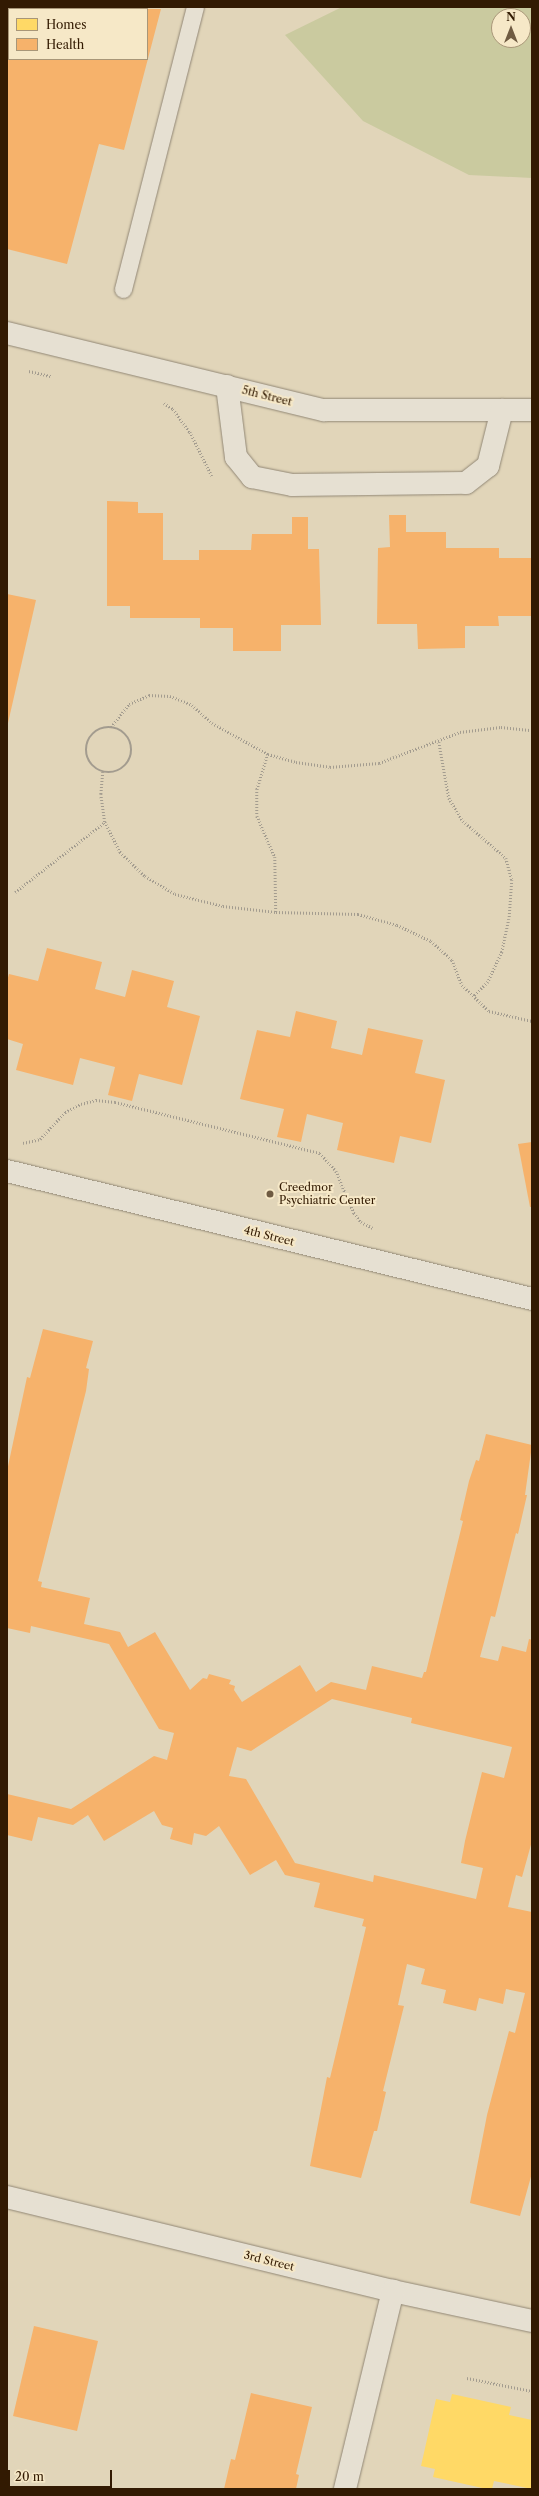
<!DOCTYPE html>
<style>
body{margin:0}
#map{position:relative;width:539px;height:2496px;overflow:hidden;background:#e1d5b9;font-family:"Libre Caslon Text",serif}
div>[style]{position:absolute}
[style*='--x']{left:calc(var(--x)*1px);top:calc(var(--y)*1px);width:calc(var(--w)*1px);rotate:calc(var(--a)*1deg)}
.green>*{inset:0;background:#caca9f}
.homes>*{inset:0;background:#ffd966}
.health>*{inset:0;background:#f6b26b}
.path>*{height:2.5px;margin-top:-1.25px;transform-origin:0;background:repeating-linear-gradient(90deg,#a39c8f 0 1px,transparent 0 3px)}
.path>.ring{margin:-1.25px;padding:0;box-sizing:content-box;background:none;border:2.5px solid #a39c8f;border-radius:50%}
.roads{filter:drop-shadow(0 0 1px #918775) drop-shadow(0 0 1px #918775)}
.service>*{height:17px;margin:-8.5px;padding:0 8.5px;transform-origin:8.5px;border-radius:8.5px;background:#e6e0d2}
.minor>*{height:22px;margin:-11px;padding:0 11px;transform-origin:11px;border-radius:11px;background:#e6e0d2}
.dots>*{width:11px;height:11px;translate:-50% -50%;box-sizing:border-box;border:2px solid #f6e8c7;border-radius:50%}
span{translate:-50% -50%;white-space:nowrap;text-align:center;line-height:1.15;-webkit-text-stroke:4px #f6e8c7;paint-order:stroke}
.street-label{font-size:11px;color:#321a02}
.poi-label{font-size:11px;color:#321a02}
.left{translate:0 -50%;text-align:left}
.frame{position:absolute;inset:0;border:8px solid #321a02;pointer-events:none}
.legend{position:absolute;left:8px;top:8px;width:140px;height:52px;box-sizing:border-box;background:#f6e8c7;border:1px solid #a89678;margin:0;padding:5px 7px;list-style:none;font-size:12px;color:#321a02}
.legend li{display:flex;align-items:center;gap:8px;height:20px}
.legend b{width:20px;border:1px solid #a89678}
.north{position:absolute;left:491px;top:8px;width:40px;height:40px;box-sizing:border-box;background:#f6e8c7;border:1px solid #a89678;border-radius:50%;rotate:0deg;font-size:11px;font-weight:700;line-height:16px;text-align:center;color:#321a02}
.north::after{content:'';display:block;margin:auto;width:14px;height:18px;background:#6f5b42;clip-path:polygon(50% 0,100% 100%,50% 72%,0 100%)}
.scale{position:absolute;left:8px;top:2470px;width:104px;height:18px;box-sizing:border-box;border:2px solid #321a02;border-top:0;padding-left:5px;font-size:12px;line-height:14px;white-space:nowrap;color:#321a02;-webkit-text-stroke:3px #f6e8c7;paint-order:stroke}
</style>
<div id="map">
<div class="green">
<div style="clip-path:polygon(evenodd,342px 7px,532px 7px,532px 178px,469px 175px,363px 121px,285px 35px,342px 7px,499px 16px,523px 16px,523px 40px,499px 40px,499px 16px)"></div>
</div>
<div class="homes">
<div style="clip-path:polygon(452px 2394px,511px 2407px,509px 2415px,532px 2420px,532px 2489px,494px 2481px,492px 2489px,487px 2489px,433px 2477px,435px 2469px,421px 2466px,436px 2399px,450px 2402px)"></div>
</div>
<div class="health">
<div style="clip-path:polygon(evenodd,7px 7px,161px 9px,124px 150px,99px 144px,67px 264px,7px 249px,7px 7px,9px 9px,147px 9px,147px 59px,9px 59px,9px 9px)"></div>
<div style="clip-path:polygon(107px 501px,138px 502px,138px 513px,163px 513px,163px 560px,199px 560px,199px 550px,251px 550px,252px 534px,292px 534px,292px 517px,308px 517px,308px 549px,319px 549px,321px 625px,281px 625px,281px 651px,233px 651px,233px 628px,200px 628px,200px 618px,130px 618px,130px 606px,107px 606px)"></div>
<div style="clip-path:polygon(389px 515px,406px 515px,406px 532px,446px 532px,446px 548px,499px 548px,499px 558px,532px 558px,532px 616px,498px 616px,499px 626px,465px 626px,465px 648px,418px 649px,417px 624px,377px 624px,378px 548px,390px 547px)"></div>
<div style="clip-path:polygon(7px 594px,36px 600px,8px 723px,7px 723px)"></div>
<div style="clip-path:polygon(47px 948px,102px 962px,95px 989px,125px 997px,132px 970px,174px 981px,167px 1007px,200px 1016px,182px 1085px,139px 1074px,132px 1101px,108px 1095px,115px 1067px,80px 1058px,73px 1085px,16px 1070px,23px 1044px,7px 1039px,7px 981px,9px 974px,38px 981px)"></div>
<div style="clip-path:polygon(296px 1011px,337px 1021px,331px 1048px,362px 1055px,368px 1028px,423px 1040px,415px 1073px,445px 1080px,431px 1143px,400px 1136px,394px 1163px,337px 1150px,343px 1123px,307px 1114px,301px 1142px,277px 1137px,284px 1109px,240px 1099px,257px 1030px,290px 1037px)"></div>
<div style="clip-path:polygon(532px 1142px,532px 1207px,530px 1207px,518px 1144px)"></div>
<div style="clip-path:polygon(evenodd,43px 1329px,93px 1341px,86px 1368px,89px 1369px,86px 1391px,38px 1581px,42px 1582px,41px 1587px,90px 1598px,84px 1624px,120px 1632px,128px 1647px,155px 1632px,190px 1690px,203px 1678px,207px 1679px,209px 1674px,231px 1680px,229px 1684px,235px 1686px,234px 1690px,242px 1702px,300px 1665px,316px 1692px,331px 1682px,366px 1690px,372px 1666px,422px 1678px,424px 1672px,426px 1672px,463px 1521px,460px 1520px,469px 1481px,476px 1460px,479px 1461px,486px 1434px,532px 1445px,525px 1495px,527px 1495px,518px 1534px,516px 1533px,495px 1617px,491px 1616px,480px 1657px,498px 1661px,502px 1646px,526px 1652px,529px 1639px,532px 1640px,532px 1841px,522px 1877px,516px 1875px,508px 1907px,532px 1912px,532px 2173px,520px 2216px,470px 2203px,487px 2115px,509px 2031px,515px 2033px,525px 1993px,506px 1989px,503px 2004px,479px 1998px,476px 2011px,443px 2003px,446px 1990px,421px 1984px,425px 1969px,407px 1964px,398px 2005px,404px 2006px,383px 2091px,386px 2092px,377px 2131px,374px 2131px,361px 2178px,310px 2166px,327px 2077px,330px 2078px,366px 1927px,362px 1926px,364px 1919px,314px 1907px,320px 1883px,285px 1875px,276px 1860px,250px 1875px,219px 1826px,206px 1836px,194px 1833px,192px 1845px,170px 1839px,173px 1828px,162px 1825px,154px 1811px,104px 1841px,88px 1815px,73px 1825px,38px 1817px,32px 1841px,7px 1835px,7px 1794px,71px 1809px,154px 1756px,167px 1760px,174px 1733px,159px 1729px,109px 1644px,31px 1626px,30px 1633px,7px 1628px,7px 1471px,27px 1377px,30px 1378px,43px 1329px,332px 1699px,412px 1718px,411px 1723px,512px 1747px,504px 1778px,482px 1772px,465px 1841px,461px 1863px,483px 1868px,476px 1899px,374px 1875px,373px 1882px,295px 1863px,246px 1779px,229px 1776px,237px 1747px,251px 1751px,332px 1699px)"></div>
<div style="clip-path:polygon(34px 2326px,98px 2341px,77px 2431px,13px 2416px)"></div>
<div style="clip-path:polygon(251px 2393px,312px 2407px,296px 2474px,299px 2475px,296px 2489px,224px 2489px,231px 2459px,235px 2460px)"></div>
</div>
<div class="path">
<div style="--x:29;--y:371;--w:23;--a:13"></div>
<div style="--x:164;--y:403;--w:11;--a:34"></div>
<div style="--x:173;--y:409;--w:29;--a:54"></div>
<div style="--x:190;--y:432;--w:49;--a:63.4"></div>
<div style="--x:111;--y:727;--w:29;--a:-52"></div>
<div style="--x:129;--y:704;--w:22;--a:-24"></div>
<div style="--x:149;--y:695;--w:21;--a:3"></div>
<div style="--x:170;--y:696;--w:24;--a:22"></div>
<div style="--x:192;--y:705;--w:27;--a:42"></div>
<div style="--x:212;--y:723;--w:64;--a:29"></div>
<div style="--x:268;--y:754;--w:29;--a:16"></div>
<div style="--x:296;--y:762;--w:34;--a:8"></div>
<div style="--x:330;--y:767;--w:49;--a:-4.7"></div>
<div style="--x:379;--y:763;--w:87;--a:-20.9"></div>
<div style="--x:460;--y:732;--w:41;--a:-7"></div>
<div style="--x:501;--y:727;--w:31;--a:6"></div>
<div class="ring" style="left:86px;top:727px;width:43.5px;height:43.5px"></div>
<div style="--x:439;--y:742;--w:57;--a:79.9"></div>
<div style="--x:449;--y:798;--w:27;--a:59"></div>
<div style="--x:463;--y:821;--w:57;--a:40.7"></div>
<div style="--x:506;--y:858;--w:23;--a:75"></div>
<div style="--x:512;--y:880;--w:39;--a:94"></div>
<div style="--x:509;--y:919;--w:34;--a:102"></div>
<div style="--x:502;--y:952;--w:33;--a:115"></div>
<div style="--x:488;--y:982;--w:20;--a:135"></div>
<div style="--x:268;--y:754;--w:37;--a:107"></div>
<div style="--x:257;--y:789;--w:27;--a:90"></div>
<div style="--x:257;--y:816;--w:45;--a:66.3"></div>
<div style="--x:275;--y:857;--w:55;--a:89"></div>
<div style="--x:103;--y:772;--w:22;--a:95"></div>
<div style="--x:101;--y:794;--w:28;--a:82"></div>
<div style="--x:105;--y:822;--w:34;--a:63"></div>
<div style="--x:120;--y:852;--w:35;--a:44"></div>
<div style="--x:145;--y:876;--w:35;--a:31"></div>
<div style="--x:175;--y:894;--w:49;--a:14"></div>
<div style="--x:223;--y:906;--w:53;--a:6.5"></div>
<div style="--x:276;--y:912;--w:82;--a:1.4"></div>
<div style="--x:358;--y:914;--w:41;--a:15.8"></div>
<div style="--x:397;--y:925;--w:38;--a:25"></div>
<div style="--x:431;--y:941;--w:28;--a:42"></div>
<div style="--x:452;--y:960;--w:27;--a:68"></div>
<div style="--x:462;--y:985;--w:37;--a:44"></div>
<div style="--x:489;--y:1011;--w:44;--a:13.1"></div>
<div style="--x:15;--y:892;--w:114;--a:-37.9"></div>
<div style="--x:23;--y:1143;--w:17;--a:-13"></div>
<div style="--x:40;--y:1139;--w:37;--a:-47"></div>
<div style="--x:65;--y:1112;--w:18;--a:-27"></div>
<div style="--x:81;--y:1104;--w:16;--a:-15"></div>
<div style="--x:96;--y:1100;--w:19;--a:6"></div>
<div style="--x:115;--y:1102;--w:211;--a:14"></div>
<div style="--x:320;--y:1153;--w:24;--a:48"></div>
<div style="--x:336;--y:1171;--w:46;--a:66.8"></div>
<div style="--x:354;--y:1213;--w:11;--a:52"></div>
<div style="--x:361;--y:1222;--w:13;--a:27"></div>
<div style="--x:467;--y:2378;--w:66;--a:11.3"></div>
</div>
<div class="roads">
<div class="service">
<div style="--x:123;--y:289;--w:291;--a:-75.7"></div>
</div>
<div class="minor">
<div style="--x:7;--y:333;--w:326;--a:13.7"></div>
<div style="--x:324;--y:410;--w:208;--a:0"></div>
<div style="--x:227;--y:386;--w:72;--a:82.8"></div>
<div style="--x:236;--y:457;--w:26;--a:51"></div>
<div style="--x:252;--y:477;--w:41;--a:11.3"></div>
<div style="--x:292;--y:485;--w:174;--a:-0.7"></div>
<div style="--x:466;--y:483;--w:28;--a:-38"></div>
<div style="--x:488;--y:466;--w:58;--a:-76"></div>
<div style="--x:7;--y:1171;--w:540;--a:13.7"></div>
<div style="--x:7;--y:2197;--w:397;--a:13.7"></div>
<div style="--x:393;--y:2291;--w:142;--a:12.2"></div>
<div style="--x:345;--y:2489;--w:204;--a:-76.4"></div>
</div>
</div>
<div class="dots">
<div style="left:270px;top:1194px;background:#6f5b42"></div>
</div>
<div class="street-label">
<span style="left:267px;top:396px;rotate:14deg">5th Street</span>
<span style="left:269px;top:1236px;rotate:14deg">4th Street</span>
<span style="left:269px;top:2261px;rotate:14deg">3rd Street</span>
</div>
<div class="poi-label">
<span class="left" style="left:279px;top:1194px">Creedmor<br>Psychiatric Center</span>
</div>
<div class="frame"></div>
<ul class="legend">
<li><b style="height:11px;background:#ffd966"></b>Homes</li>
<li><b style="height:11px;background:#f6b26b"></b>Health</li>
</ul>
<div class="north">N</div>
<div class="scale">20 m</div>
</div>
